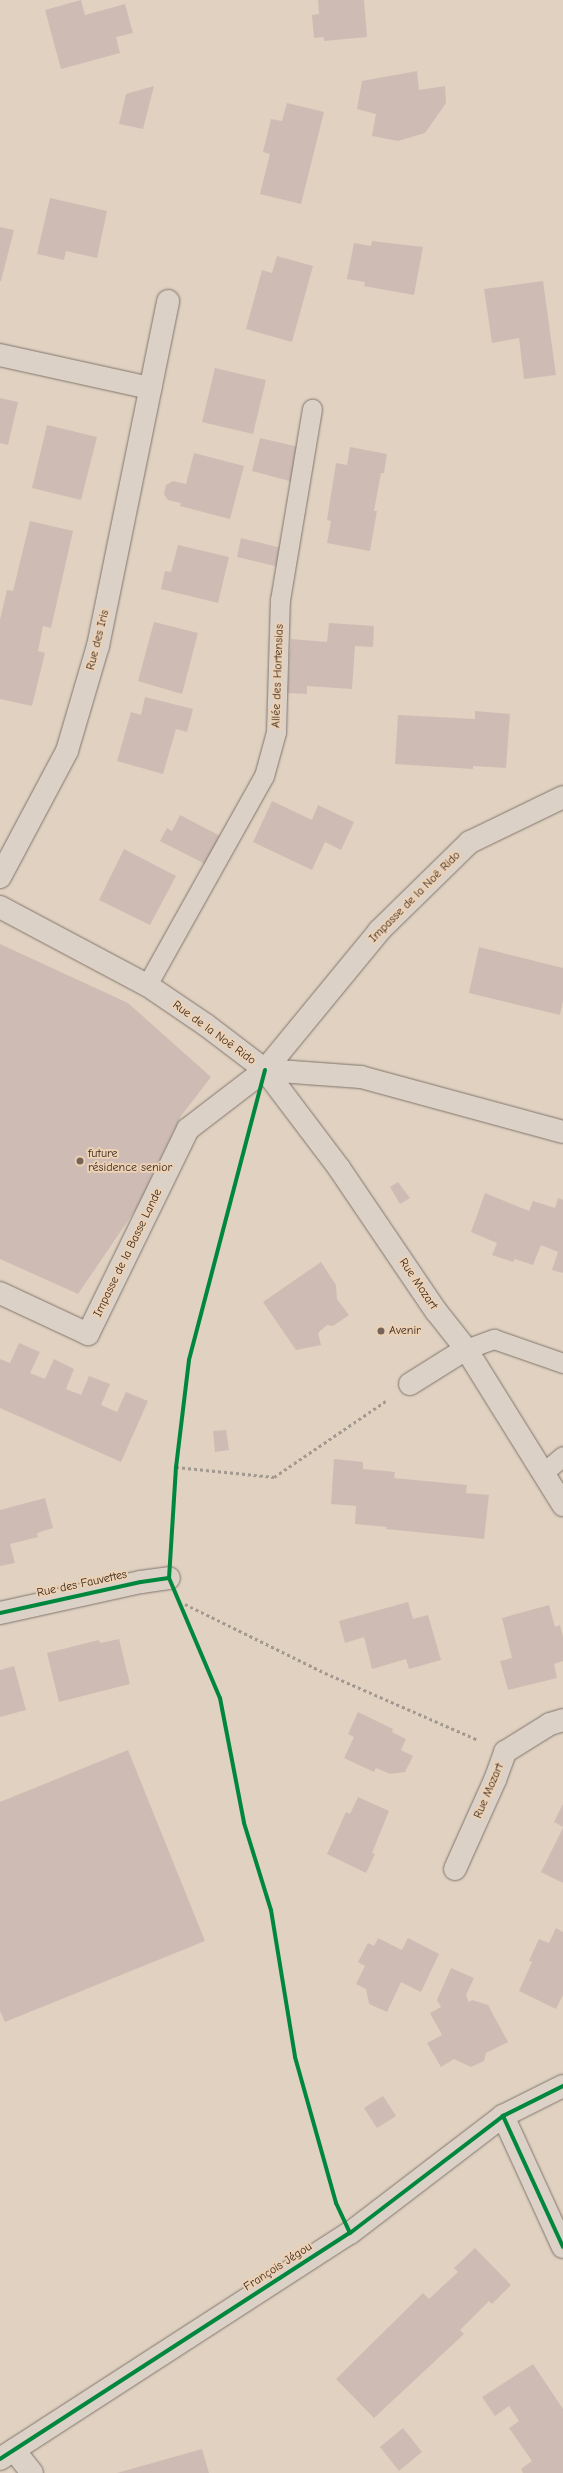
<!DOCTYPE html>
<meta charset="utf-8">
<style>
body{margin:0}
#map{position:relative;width:563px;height:2473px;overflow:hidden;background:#e0d1c1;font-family:"Comic Neue",sans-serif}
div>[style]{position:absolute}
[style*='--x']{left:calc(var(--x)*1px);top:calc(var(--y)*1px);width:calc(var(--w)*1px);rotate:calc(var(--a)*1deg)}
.building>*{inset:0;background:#cebcb4}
.path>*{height:2.5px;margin-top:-1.25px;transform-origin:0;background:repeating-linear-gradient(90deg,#a29990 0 3px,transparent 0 6px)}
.roads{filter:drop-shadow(0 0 1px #80766c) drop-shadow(0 0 1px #80766c)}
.service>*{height:19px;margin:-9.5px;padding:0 9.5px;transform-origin:9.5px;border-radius:9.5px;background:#dbd1c6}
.minor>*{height:22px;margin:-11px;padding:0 11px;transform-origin:11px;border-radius:11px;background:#dbd1c6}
.tertiary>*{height:22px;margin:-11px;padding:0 11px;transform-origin:11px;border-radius:11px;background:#dbd1c6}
.cycleway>*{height:4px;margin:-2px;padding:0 2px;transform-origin:2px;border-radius:2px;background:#00873e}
.dots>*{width:11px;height:11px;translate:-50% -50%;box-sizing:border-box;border:2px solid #edd1b4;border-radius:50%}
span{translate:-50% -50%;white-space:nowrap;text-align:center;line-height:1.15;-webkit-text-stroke:4px #edd1b4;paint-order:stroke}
.street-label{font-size:12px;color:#3b2a1e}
.poi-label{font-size:12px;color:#3b2a1e}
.left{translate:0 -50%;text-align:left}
</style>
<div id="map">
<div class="building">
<div style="clip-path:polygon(81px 0,85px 15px,125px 4px,133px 33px,116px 37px,120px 53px,61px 69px,45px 10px)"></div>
<div style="clip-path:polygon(318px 0,364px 0,367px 37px,324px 41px,324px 37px,314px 38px,312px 15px,319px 14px)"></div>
<div style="clip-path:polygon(417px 71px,419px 90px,445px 86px,446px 103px,425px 133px,398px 141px,372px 136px,376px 114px,357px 109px,362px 81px)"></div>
<div style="clip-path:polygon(154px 86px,143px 129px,119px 124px,126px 94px)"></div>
<div style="clip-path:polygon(287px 103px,324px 112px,301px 204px,260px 194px,270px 154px,263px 152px,271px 119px,282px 121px)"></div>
<div style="clip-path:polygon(50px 198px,107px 211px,97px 258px,66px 251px,64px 260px,37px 254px)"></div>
<div style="clip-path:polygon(0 227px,14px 230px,1px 281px,0 281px)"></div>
<div style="clip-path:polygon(372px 241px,423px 247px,414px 295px,364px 286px,365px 282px,347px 279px,354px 243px,371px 246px)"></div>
<div style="clip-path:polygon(277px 256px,313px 266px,292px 342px,246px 329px,262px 270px,272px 273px)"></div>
<div style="clip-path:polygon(543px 281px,556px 375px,524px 379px,519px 338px,492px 343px,484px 289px)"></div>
<div style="clip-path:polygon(215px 368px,266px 380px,253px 434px,202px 422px)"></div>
<div style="clip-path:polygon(0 398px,18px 402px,8px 445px,0 443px)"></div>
<div style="clip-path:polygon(47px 425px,97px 437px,81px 500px,32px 488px)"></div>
<div style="clip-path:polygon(260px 438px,299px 447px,293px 482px,252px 471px)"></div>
<div style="clip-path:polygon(350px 447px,387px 454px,384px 473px,381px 473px,374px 511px,377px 511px,370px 551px,327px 543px,331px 521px,327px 520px,336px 463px,347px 465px)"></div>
<div style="clip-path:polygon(194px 453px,244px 466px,230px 519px,180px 506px,181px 503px,168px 500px,164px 494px,166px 485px,173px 481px,186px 484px)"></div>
<div style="clip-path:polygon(30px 521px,73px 531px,51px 628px,43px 626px,38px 651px,45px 653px,32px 706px,0 699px,0 620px,7px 590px,13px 591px)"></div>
<div style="clip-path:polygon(241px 538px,282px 548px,279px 567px,237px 557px)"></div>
<div style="clip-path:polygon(178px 545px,229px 557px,218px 603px,161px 589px,165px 571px,171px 572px)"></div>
<div style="clip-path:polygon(154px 622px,198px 633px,182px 694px,138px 681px)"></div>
<div style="clip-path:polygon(329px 623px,374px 626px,373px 647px,355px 646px,352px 689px,307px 686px,307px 694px,287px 693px,291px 639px,327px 642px)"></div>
<div style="clip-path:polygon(145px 697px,193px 709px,187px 732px,176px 729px,163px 774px,117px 761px,131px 712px,141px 715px)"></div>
<div style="clip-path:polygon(475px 711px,510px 714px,506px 768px,473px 766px,473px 769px,395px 764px,398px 715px,475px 719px)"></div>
<div style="clip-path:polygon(272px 801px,312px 820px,318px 805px,354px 822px,341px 850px,325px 842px,312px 870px,253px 842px)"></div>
<div style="clip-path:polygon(180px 815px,224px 838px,207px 865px,160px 841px,167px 828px,172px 831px)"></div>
<div style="clip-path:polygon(124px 849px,176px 876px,150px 925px,99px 900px)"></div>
<div style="clip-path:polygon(0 944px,128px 1003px,211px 1077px,181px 1116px,138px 1206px,78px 1294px,0 1259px)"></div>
<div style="clip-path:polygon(479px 947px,563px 968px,563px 1000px,560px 1015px,469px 993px)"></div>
<div style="clip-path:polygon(398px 1182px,410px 1198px,400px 1204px,390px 1187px)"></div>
<div style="clip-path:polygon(485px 1193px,529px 1211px,533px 1201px,555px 1208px,558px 1198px,563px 1200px,563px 1273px,552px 1270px,558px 1252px,541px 1245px,533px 1265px,515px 1259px,513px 1262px,492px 1255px,497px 1243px,471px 1232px)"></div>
<div style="clip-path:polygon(321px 1262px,336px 1285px,337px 1299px,349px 1315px,333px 1326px,327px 1325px,318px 1333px,321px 1345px,296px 1350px,263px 1302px)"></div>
<div style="clip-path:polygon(19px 1343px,40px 1352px,30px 1373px,45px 1379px,54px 1359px,74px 1369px,66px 1389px,81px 1395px,89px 1376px,110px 1384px,101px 1405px,117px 1412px,126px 1392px,148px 1401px,121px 1462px,0 1408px,0 1359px,10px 1363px)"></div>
<div style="clip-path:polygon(226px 1430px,229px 1450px,215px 1452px,213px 1431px)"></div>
<div style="clip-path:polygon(334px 1459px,363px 1462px,363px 1469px,395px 1472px,394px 1478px,467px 1485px,466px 1493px,489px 1495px,484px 1539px,386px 1529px,387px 1527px,355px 1524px,356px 1506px,331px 1504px)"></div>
<div style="clip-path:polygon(45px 1498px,53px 1528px,37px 1533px,38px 1537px,10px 1544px,15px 1563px,0 1566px,0 1510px)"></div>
<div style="clip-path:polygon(408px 1602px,413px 1619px,428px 1615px,441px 1660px,409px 1669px,406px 1659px,372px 1669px,364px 1637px,345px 1643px,339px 1621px)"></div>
<div style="clip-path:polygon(549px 1605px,555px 1627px,560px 1625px,563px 1637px,563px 1661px,554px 1664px,557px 1678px,508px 1690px,500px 1661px,512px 1658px,502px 1618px)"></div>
<div style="clip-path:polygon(119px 1639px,130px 1684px,59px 1702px,47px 1653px,99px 1640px,100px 1643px)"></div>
<div style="clip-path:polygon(14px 1666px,26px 1710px,0 1717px,0 1670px)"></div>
<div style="clip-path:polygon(358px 1712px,393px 1729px,392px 1732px,406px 1739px,401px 1750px,413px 1756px,405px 1772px,390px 1774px,376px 1768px,374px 1772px,344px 1758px,354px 1737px,348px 1734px)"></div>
<div style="clip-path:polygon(128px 1750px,205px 1941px,5px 2022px,0 2011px,0 1802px)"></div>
<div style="clip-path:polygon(358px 1797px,389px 1811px,372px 1853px,375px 1854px,366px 1873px,327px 1854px,346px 1812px,350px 1814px)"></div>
<div style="clip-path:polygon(563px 1804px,563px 1827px,554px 1822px)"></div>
<div style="clip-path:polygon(563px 1828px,563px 1883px,541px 1872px)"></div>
<div style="clip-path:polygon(556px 1928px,563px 1932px,563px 1995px,556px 2009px,519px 1991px,532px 1962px,529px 1961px,539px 1939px,549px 1943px)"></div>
<div style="clip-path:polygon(378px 1938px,402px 1950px,408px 1938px,439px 1954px,421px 1992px,401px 1982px,387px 2012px,369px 2004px,366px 1989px,356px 1984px,365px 1966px,358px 1962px,368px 1943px,374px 1946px)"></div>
<div style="clip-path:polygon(451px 1968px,474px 1978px,466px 1995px,469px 2002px,472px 2000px,488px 2005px,508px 2042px,486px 2053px,484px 2061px,471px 2067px,454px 2059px,441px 2067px,427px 2043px,442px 2035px,430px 2013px,441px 2007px,437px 2000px)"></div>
<div style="clip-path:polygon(383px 2096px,396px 2116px,377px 2128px,364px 2108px)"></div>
<div style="clip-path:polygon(475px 2248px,511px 2285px,492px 2304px,489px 2301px,460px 2330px,464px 2334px,374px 2418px,336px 2379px,423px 2293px,429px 2299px,458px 2272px,454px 2268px)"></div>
<div style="clip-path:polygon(533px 2364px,563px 2409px,563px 2473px,523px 2473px,521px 2469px,532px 2461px,509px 2428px,519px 2421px,509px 2406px,495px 2416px,482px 2397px)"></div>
<div style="clip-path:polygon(403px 2428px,422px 2452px,399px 2471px,380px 2447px)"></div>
<div style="clip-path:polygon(202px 2449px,209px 2473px,117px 2473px)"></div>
</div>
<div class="path">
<div style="--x:176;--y:1467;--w:99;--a:5.8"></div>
<div style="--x:274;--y:1477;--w:135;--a:-34.2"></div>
<div style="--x:185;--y:1604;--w:156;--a:26.2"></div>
<div style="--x:325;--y:1673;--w:167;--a:23.6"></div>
</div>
<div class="roads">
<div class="service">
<div style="--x:147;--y:985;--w:240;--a:-60.8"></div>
<div style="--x:264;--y:776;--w:46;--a:-74.7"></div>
<div style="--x:276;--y:732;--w:132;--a:-88.3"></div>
<div style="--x:280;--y:600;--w:194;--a:-80.5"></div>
<div style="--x:466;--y:1349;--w:30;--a:-20"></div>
<div style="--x:494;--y:1339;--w:73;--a:19.2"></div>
<div style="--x:544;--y:1472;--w:25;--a:-40"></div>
</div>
<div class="minor">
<div style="--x:0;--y:355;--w:154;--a:12.4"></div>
<div style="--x:0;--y:877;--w:143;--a:-62"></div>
<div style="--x:67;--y:751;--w:109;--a:-73.6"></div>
<div style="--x:98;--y:646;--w:352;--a:-78.5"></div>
<div style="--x:265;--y:1070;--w:96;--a:4.2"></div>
<div style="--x:361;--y:1077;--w:209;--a:15.2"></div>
<div style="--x:0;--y:1293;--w:97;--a:25"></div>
<div style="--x:88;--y:1334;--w:228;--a:-64"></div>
<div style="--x:188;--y:1129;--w:97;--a:-37.5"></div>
<div style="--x:265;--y:1070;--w:180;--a:-50.6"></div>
<div style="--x:379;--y:931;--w:127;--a:-44.4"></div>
<div style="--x:470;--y:842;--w:103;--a:-25.8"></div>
<div style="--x:410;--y:1384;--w:66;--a:-32"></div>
<div style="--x:0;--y:1613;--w:144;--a:-12.4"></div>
<div style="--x:141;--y:1582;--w:28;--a:-8"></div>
<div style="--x:455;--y:1869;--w:98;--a:-65.8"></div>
<div style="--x:495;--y:1780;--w:30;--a:-70"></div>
<div style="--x:505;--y:1752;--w:53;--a:-31.9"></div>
<div style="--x:550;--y:1724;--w:14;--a:-17"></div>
<div style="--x:503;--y:2116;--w:144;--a:65.4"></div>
<div style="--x:14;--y:2450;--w:29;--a:52"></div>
<div style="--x:0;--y:2459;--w:417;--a:-32.9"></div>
<div style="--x:350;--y:2233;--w:193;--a:-37.4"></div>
<div style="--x:503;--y:2116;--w:67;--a:-26.6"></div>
</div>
<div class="tertiary">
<div style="--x:0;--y:907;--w:166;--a:28"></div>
<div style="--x:147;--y:985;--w:71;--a:34.1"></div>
<div style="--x:206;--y:1025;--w:74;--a:37.3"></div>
<div style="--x:265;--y:1070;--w:123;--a:52.9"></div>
<div style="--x:339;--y:1168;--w:173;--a:55.9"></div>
<div style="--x:436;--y:1311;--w:48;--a:51.7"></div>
<div style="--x:466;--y:1349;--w:184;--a:58.1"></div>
</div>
</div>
<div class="cycleway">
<div style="--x:265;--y:1070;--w:300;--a:104.7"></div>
<div style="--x:189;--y:1360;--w:108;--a:96.9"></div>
<div style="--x:176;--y:1467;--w:111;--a:93.6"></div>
<div style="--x:169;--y:1578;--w:130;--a:67"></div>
<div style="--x:220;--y:1698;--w:127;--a:79.1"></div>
<div style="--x:244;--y:1823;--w:91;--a:72.8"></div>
<div style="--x:271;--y:1910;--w:149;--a:80.7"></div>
<div style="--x:295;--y:2057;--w:152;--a:74.3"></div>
<div style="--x:336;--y:2203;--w:33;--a:65"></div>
<div style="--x:0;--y:1613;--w:144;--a:-12.4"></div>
<div style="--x:141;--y:1582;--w:28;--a:-8"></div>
<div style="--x:503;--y:2116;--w:144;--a:65.4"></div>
<div style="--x:0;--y:2459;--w:417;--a:-32.9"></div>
<div style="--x:350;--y:2233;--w:193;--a:-37.4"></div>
<div style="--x:503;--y:2116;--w:67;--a:-26.6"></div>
</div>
<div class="dots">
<div style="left:80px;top:1161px;background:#756457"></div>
<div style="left:381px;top:1331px;background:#756457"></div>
</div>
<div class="street-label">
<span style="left:98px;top:640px;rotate:-76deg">Rue des Iris</span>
<span style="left:278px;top:676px;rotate:-88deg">Allée des Hortensias</span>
<span style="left:415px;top:897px;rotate:-45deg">Impasse de la Noë Rido</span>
<span style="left:214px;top:1033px;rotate:36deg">Rue de la Noë Rido</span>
<span style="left:128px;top:1253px;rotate:-64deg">Impasse de la Basse Lande</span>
<span style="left:418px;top:1284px;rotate:56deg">Rue Mozart</span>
<span style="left:82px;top:1584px;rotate:-12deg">Rue des Fauvettes</span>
<span style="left:489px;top:1791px;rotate:-67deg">Rue Mozart</span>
<span style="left:278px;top:2267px;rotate:-33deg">François Jégou</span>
</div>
<div class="poi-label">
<span class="left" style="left:88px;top:1161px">future<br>résidence senior</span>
<span class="left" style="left:389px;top:1331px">Avenir</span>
</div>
</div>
